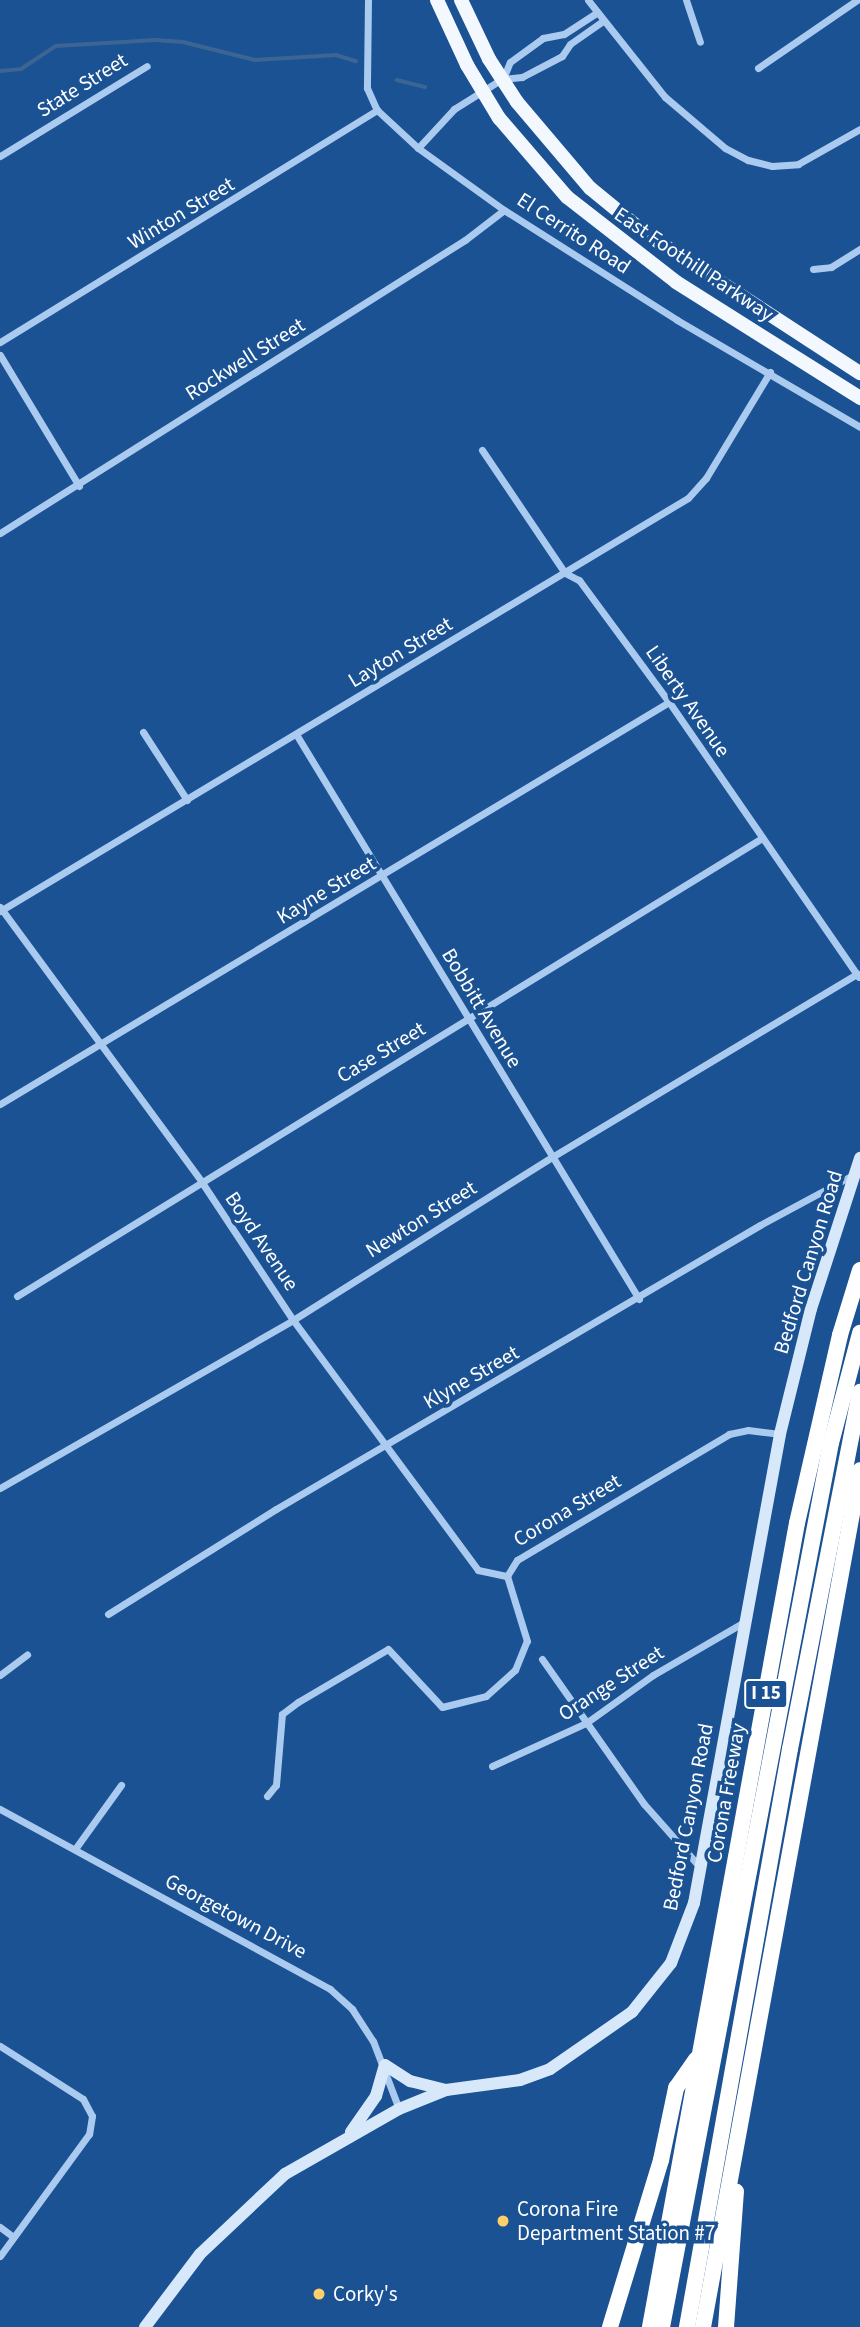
<!DOCTYPE html>
<style>
body{margin:0}
#map{position:relative;width:860px;height:2327px;overflow:hidden;background:#1a5293;font-family:"Source Sans 3",sans-serif}
div>[style]{position:absolute}
[style*='--x']{left:calc(var(--x)*1px);top:calc(var(--y)*1px);width:calc(var(--w)*1px);rotate:calc(var(--a)*1deg)}
.stream>*{height:3.5px;margin:-1.75px;padding:0 1.75px;transform-origin:1.75px;border-radius:1.75px;background:#3c6593}
.street>*{height:7px;margin:-3.5px;padding:0 3.5px;transform-origin:3.5px;border-radius:3.5px;background:#aacbef}
.secondary>*{height:12px;margin:-6px;padding:0 6px;transform-origin:6px;border-radius:6px;background:#d8e8fb}
.primary>*{height:14px;margin:-7px;padding:0 7px;transform-origin:7px;border-radius:7px;background:#f3f8ff}
.highway>*{height:16px;margin:-8px;padding:0 8px;transform-origin:8px;border-radius:8px;background:#fff}
.dots>*{width:19px;height:19px;translate:-50% -50%;box-sizing:border-box;border:4px solid #1a5293;border-radius:50%}
span{translate:-50% -50%;white-space:nowrap;text-align:center;line-height:1.15;-webkit-text-stroke:7px #1a5293;paint-order:stroke}
.shield-label span{padding:2px 5px;background:#1a5293;border:2px solid;border-radius:5px;-webkit-text-stroke-width:0}
.shield-label{font-size:19px;color:#fff;font-weight:700}
.street-label{font-size:21px;color:#fff}
.poi-label{font-size:21px;color:#fff}
.left{translate:0 -50%;text-align:left}
</style>
<div id="map">
<div class="stream">
<div style="--x:0;--y:71;--w:21;--a:-5"></div>
<div style="--x:21;--y:69;--w:42;--a:-33.3"></div>
<div style="--x:56;--y:46;--w:100;--a:-3.4"></div>
<div style="--x:156;--y:40;--w:27;--a:4"></div>
<div style="--x:183;--y:42;--w:74;--a:14"></div>
<div style="--x:255;--y:60;--w:81;--a:-3.5"></div>
<div style="--x:336;--y:55;--w:21;--a:17"></div>
<div style="--x:397;--y:80;--w:29;--a:14"></div>
</div>
<div class="street">
<div style="--x:368;--y:0;--w:88;--a:90.7"></div>
<div style="--x:367;--y:88;--w:24;--a:66"></div>
<div style="--x:377;--y:110;--w:56;--a:42.8"></div>
<div style="--x:418;--y:148;--w:106;--a:35.8"></div>
<div style="--x:504;--y:210;--w:205;--a:32.4"></div>
<div style="--x:677;--y:320;--w:212;--a:30.3"></div>
<div style="--x:588;--y:0;--w:124;--a:51.6"></div>
<div style="--x:665;--y:97;--w:79;--a:40.4"></div>
<div style="--x:725;--y:148;--w:26;--a:28"></div>
<div style="--x:748;--y:160;--w:25;--a:14"></div>
<div style="--x:772;--y:166;--w:26;--a:-4"></div>
<div style="--x:798;--y:164;--w:71;--a:-29.4"></div>
<div style="--x:686;--y:0;--w:44;--a:71.6"></div>
<div style="--x:758;--y:68;--w:120;--a:-34.5"></div>
<div style="--x:503;--y:79;--w:18;--a:-68"></div>
<div style="--x:510;--y:62;--w:41;--a:-36"></div>
<div style="--x:543;--y:38;--w:21;--a:-11"></div>
<div style="--x:564;--y:34;--w:38;--a:-33"></div>
<div style="--x:418;--y:148;--w:53;--a:-47.3"></div>
<div style="--x:454;--y:109;--w:57;--a:-32"></div>
<div style="--x:502;--y:79;--w:20;--a:-6"></div>
<div style="--x:522;--y:77;--w:45;--a:-27.7"></div>
<div style="--x:562;--y:56;--w:14;--a:-56"></div>
<div style="--x:570;--y:44;--w:39;--a:-35"></div>
<div style="--x:0;--y:156;--w:172;--a:-31.5"></div>
<div style="--x:813;--y:269;--w:18;--a:-6"></div>
<div style="--x:831;--y:267;--w:34;--a:-32"></div>
<div style="--x:0;--y:342;--w:443;--a:-31.6"></div>
<div style="--x:0;--y:355;--w:153;--a:58.9"></div>
<div style="--x:482;--y:450;--w:148;--a:56"></div>
<div style="--x:565;--y:573;--w:16;--a:27"></div>
<div style="--x:579;--y:580;--w:152;--a:53.6"></div>
<div style="--x:669;--y:702;--w:334;--a:55.4"></div>
<div style="--x:0;--y:533;--w:550;--a:-32.22"></div>
<div style="--x:465;--y:240;--w:49;--a:-37.6"></div>
<div style="--x:143;--y:732;--w:81;--a:57.1"></div>
<div style="--x:296;--y:734;--w:661;--a:58.74"></div>
<div style="--x:0;--y:907;--w:340;--a:53.7"></div>
<div style="--x:201;--y:1181;--w:167;--a:56.5"></div>
<div style="--x:293;--y:1320;--w:311;--a:53.5"></div>
<div style="--x:478;--y:1570;--w:30;--a:12"></div>
<div style="--x:0;--y:911;--w:802;--a:-30.98"></div>
<div style="--x:688;--y:498;--w:27;--a:-48"></div>
<div style="--x:706;--y:478;--w:124;--a:-58.9"></div>
<div style="--x:0;--y:1104;--w:780;--a:-31"></div>
<div style="--x:17;--y:1296;--w:875;--a:-31.58"></div>
<div style="--x:0;--y:1488;--w:338;--a:-29.8"></div>
<div style="--x:293;--y:1320;--w:306;--a:-32.2"></div>
<div style="--x:552;--y:1157;--w:356;--a:-31"></div>
<div style="--x:108;--y:1614;--w:198;--a:-32"></div>
<div style="--x:276;--y:1509;--w:561;--a:-30.4"></div>
<div style="--x:760;--y:1225;--w:106;--a:-28.3"></div>
<div style="--x:542;--y:1659;--w:177;--a:54.9"></div>
<div style="--x:644;--y:1804;--w:84;--a:48.4"></div>
<div style="--x:0;--y:1675;--w:34;--a:-37"></div>
<div style="--x:492;--y:1766;--w:103;--a:-24.6"></div>
<div style="--x:586;--y:1723;--w:82;--a:-35.6"></div>
<div style="--x:653;--y:1675;--w:105;--a:-30.2"></div>
<div style="--x:267;--y:1796;--w:14;--a:-51"></div>
<div style="--x:276;--y:1785;--w:71;--a:-85.2"></div>
<div style="--x:282;--y:1714;--w:20;--a:-37"></div>
<div style="--x:298;--y:1702;--w:104;--a:-30.5"></div>
<div style="--x:388;--y:1649;--w:79;--a:47"></div>
<div style="--x:442;--y:1707;--w:45;--a:-14"></div>
<div style="--x:486;--y:1696;--w:39;--a:-42"></div>
<div style="--x:515;--y:1670;--w:31;--a:-68"></div>
<div style="--x:527;--y:1641;--w:68;--a:-107.1"></div>
<div style="--x:507;--y:1576;--w:19;--a:-58"></div>
<div style="--x:517;--y:1560;--w:247;--a:-30.7"></div>
<div style="--x:729;--y:1434;--w:19;--a:-12"></div>
<div style="--x:748;--y:1430;--w:32;--a:7"></div>
<div style="--x:0;--y:1809;--w:376;--a:28.6"></div>
<div style="--x:330;--y:1989;--w:30;--a:42"></div>
<div style="--x:352;--y:2009;--w:38;--a:57"></div>
<div style="--x:373;--y:2041;--w:73;--a:69.1"></div>
<div style="--x:75;--y:1849;--w:79;--a:-54.3"></div>
<div style="--x:0;--y:2046;--w:98;--a:32.6"></div>
<div style="--x:83;--y:2099;--w:19;--a:62"></div>
<div style="--x:92;--y:2116;--w:18;--a:99"></div>
<div style="--x:89;--y:2134;--w:151;--a:126.1"></div>
<div style="--x:0;--y:2227;--w:15;--a:37"></div>
</div>
<div class="secondary">
<div style="--x:351;--y:2132;--w:44;--a:-55.2"></div>
<div style="--x:376;--y:2096;--w:32;--a:-74"></div>
<div style="--x:385;--y:2065;--w:30;--a:33"></div>
<div style="--x:410;--y:2081;--w:37;--a:14"></div>
<div style="--x:145;--y:2327;--w:91;--a:-53"></div>
<div style="--x:200;--y:2254;--w:117;--a:-43.3"></div>
<div style="--x:285;--y:2174;--w:131;--a:-29.7"></div>
<div style="--x:399;--y:2109;--w:51;--a:-22"></div>
<div style="--x:446;--y:2090;--w:75;--a:-7.7"></div>
<div style="--x:520;--y:2080;--w:32;--a:-20"></div>
<div style="--x:550;--y:2069;--w:100;--a:-34.8"></div>
<div style="--x:632;--y:2012;--w:63;--a:-51.5"></div>
<div style="--x:671;--y:1963;--w:64;--a:-69"></div>
<div style="--x:694;--y:1903;--w:477;--a:-79.6"></div>
<div style="--x:780;--y:1434;--w:129;--a:-76.1"></div>
<div style="--x:811;--y:1309;--w:159;--a:-72"></div>
</div>
<div class="primary">
<div style="--x:437;--y:0;--w:72;--a:65.2"></div>
<div style="--x:467;--y:65;--w:62;--a:58.9"></div>
<div style="--x:499;--y:118;--w:104;--a:49.3"></div>
<div style="--x:567;--y:197;--w:138;--a:37.9"></div>
<div style="--x:676;--y:282;--w:218;--a:32.2"></div>
<div style="--x:461;--y:0;--w:65;--a:64.6"></div>
<div style="--x:489;--y:59;--w:51;--a:56.9"></div>
<div style="--x:517;--y:102;--w:113;--a:49.7"></div>
<div style="--x:590;--y:188;--w:71;--a:39.3"></div>
<div style="--x:645;--y:233;--w:257;--a:33.1"></div>
</div>
<div class="highway">
<div style="--x:610;--y:2327;--w:175;--a:-73"></div>
<div style="--x:661;--y:2160;--w:74;--a:-78.2"></div>
<div style="--x:676;--y:2088;--w:35;--a:-55"></div>
<div style="--x:650;--y:2327;--w:817;--a:-79.64"></div>
<div style="--x:797;--y:1523;--w:193;--a:-77.1"></div>
<div style="--x:840;--y:1335;--w:68;--a:-72.9"></div>
<div style="--x:662;--y:2327;--w:900;--a:-79.18"></div>
<div style="--x:831;--y:1443;--w:114;--a:-75.2"></div>
<div style="--x:687;--y:2327;--w:587;--a:-79.9"></div>
<div style="--x:790;--y:1749;--w:364;--a:-78.9"></div>
<div style="--x:703;--y:2327;--w:871;--a:-79.62"></div>
<div style="--x:726;--y:2327;--w:136;--a:-85.8"></div>
</div>
<div class="dots">
<div style="left:503px;top:2221px;background:#ffcf69"></div>
<div style="left:319px;top:2294px;background:#ffcf69"></div>
</div>
<div class="shield-label">
<span style="left:766px;top:1694px">I 15</span>
</div>
<div class="street-label">
<span style="left:82px;top:85px;rotate:-32deg">State Street</span>
<span style="left:181px;top:213px;rotate:-31deg">Winton Street</span>
<span style="left:574px;top:233px;rotate:33deg">El Cerrito Road</span>
<span style="left:694px;top:264px;rotate:34deg">East Foothill Parkway</span>
<span style="left:245px;top:359px;rotate:-32deg">Rockwell Street</span>
<span style="left:400px;top:652px;rotate:-31deg">Layton Street</span>
<span style="left:688px;top:701px;rotate:55deg">Liberty Avenue</span>
<span style="left:326px;top:890px;rotate:-31deg">Kayne Street</span>
<span style="left:482px;top:1008px;rotate:59deg">Bobbitt Avenue</span>
<span style="left:381px;top:1052px;rotate:-31deg">Case Street</span>
<span style="left:421px;top:1219px;rotate:-32deg">Newton Street</span>
<span style="left:262px;top:1241px;rotate:56deg">Boyd Avenue</span>
<span style="left:808px;top:1262px;rotate:-73deg">Bedford Canyon Road</span>
<span style="left:471px;top:1377px;rotate:-30deg">Klyne Street</span>
<span style="left:567px;top:1510px;rotate:-31deg">Corona Street</span>
<span style="left:611px;top:1683px;rotate:-33deg">Orange Street</span>
<span style="left:726px;top:1793px;rotate:-80deg">Corona Freeway</span>
<span style="left:688px;top:1817px;rotate:-79deg">Bedford Canyon Road</span>
<span style="left:236px;top:1916px;rotate:28deg">Georgetown Drive</span>
</div>
<div class="poi-label">
<span class="left" style="left:517px;top:2221px">Corona Fire<br>Department Station #7</span>
<span class="left" style="left:333px;top:2294px">Corky's</span>
</div>
</div>
